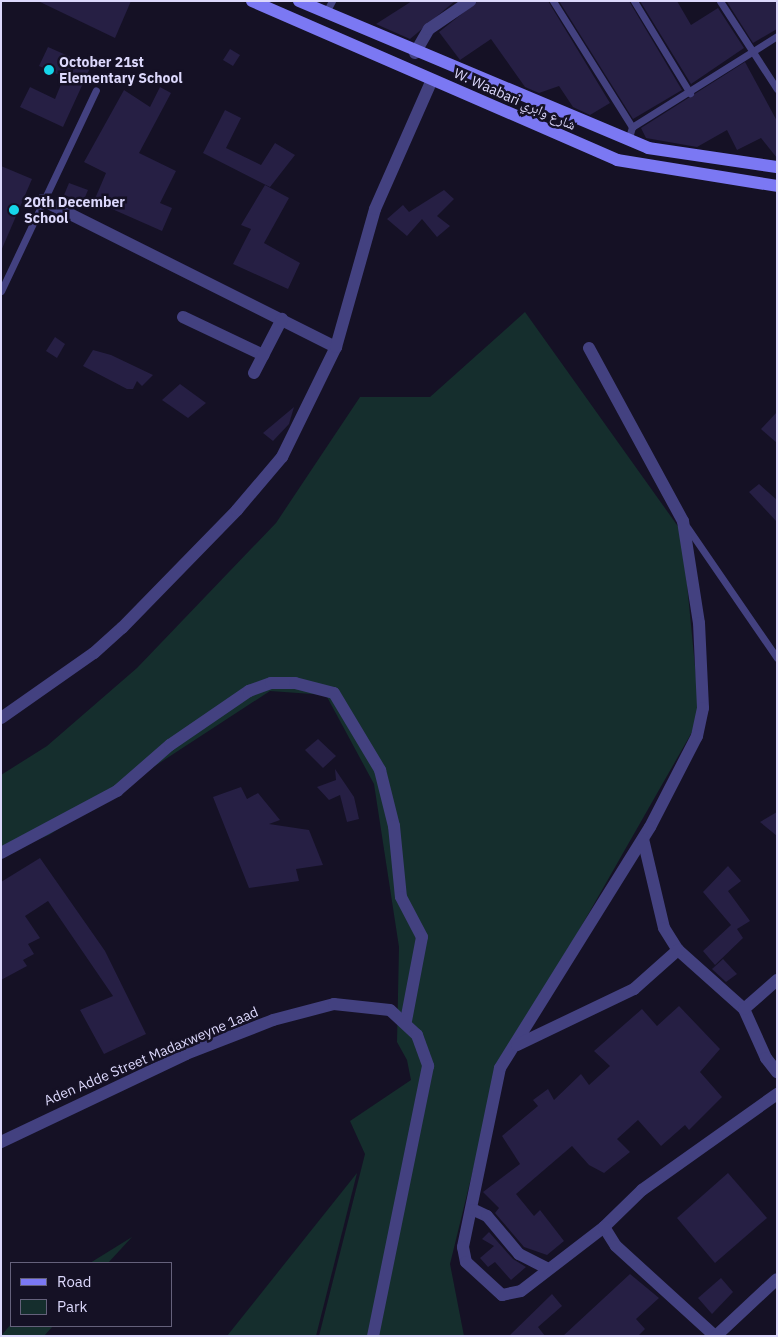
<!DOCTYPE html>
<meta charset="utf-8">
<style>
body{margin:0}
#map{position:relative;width:778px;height:1337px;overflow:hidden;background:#151125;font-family:"IBM Plex Sans","Noto Naskh Arabic",sans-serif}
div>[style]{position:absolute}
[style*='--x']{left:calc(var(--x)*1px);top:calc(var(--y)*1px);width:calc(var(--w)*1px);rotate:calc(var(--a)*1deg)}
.green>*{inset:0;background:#152e2d}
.building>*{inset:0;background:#261f44}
.service>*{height:7px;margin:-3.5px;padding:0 3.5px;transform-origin:3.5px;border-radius:3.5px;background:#434180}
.minor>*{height:12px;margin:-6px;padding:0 6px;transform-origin:6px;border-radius:6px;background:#434180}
.secondary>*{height:12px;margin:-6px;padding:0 6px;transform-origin:6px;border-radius:6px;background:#7b78f3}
.dots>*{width:14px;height:14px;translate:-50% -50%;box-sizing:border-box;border:2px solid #151125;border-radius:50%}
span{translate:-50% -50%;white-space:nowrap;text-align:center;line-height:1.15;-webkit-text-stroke:5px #151125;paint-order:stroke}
.poi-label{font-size:14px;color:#dcd8fc;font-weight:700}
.left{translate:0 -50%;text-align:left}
.street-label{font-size:14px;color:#dcd8fc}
.frame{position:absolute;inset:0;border:2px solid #dcd8fc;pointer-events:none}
.legend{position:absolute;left:10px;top:1262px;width:162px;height:65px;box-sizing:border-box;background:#151125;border:1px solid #65617b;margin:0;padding:6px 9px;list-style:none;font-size:15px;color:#dcd8fc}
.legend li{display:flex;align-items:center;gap:10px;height:25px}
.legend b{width:25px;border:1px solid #65617b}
</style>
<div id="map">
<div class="green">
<div style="clip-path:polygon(525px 312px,682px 532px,700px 718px,496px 1076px,450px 1264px,464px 1336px,319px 1336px,365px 1154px,350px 1121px,411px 1080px,407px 1060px,397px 1042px,399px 947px,374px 784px,326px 695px,270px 691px,49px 835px,1px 855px,1px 775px,47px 746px,137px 668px,276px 523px,360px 397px,430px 397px)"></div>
<div style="clip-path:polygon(357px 1173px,316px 1336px,227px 1336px)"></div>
<div style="clip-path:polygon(132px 1237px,108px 1263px,90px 1263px)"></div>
<div style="clip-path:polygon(11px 1324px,11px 1326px,53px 1326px,44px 1336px,1px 1336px)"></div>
</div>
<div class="building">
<div style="clip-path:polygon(38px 1px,131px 1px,115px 38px)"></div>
<div style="clip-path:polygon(412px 1px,455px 1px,410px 39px,376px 24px)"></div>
<div style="clip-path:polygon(478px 1px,548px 1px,610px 103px,590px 115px,573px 107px,559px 86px,539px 93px,525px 87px,491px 39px,460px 60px,439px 32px)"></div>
<div style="clip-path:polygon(559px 1px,629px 1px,682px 90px,633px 119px)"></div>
<div style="clip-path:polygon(640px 1px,677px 1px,691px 25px,718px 8px,744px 48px,691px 84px)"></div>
<div style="clip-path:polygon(777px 1px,777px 29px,753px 43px,727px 2px)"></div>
<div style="clip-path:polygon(48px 47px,91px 66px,63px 127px,20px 107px,30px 87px,55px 99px,64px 77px,39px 66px)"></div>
<div style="clip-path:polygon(230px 49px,240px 55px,233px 66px,223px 60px)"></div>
<div style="clip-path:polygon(745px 62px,777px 121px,777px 158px,761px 138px,737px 150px,727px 130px,697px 147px,646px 138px,641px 128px)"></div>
<div style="clip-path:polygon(160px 87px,171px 93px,139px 153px,176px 171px,160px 203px,172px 208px,162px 231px,94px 201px,106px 173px,84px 162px,124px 90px,150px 107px)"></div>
<div style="clip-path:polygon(225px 110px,241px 118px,226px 148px,261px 165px,275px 143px,295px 155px,270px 187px,203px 153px)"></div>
<div style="clip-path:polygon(1px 166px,32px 179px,1px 251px)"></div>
<div style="clip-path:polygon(69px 183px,88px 190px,83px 202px,64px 195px)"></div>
<div style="clip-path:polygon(265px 185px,289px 198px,264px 243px,300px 263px,288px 289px,233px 264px,251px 229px,241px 225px)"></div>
<div style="clip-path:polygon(444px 190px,454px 199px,437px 216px,450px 226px,437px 237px,422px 219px,407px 236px,387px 219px,403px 205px,409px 212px)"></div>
<div style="clip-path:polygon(55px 337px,65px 344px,57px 358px,46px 351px)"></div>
<div style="clip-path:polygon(93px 350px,111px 355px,153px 375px,142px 386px,137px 381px,133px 389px,127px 389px,83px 366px)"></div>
<div style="clip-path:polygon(180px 384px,206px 403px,188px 418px,162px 400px)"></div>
<div style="clip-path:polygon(294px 407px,289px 424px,273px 441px,263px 433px)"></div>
<div style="clip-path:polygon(777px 412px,777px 443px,761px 429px)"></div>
<div style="clip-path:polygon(759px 484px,777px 500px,777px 522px,749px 492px)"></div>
<div style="clip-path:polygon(318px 739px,336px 756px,323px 768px,305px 750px)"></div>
<div style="clip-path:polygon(335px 769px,354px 797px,359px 819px,347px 822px,340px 795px,329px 800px,317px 787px,336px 780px)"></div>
<div style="clip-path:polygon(241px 787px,247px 799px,258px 793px,280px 820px,269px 824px,309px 830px,323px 865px,296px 869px,299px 881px,249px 888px,213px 797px)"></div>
<div style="clip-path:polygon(777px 812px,777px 836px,760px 822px)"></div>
<div style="clip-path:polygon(40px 858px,105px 951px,146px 1034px,104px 1054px,80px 1010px,113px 996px,48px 901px,25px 916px,40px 938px,28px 944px,34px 954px,23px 960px,27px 966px,1px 980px,1px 882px)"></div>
<div style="clip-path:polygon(728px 866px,741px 881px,728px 891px,750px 921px,737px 929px,743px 938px,715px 965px,703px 951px,731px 925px,703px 892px)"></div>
<div style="clip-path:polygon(723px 959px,737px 974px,726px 982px,712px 969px)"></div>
<div style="clip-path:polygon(679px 1006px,720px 1049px,700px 1072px,722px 1097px,689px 1130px,685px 1125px,661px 1146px,638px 1120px,617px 1139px,630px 1152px,604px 1173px,589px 1165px,572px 1146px,516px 1194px,534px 1216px,540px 1210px,564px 1241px,547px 1255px,524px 1247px,495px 1213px,499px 1208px,483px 1192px,520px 1164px,502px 1136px,538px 1106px,533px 1100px,548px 1089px,554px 1100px,581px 1074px,589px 1085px,610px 1066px,594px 1051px,642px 1009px,657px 1026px)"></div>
<div style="clip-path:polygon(728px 1173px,767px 1218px,715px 1263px,677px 1218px)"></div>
<div style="clip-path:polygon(489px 1232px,513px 1259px,526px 1267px,511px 1280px,495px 1262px,488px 1267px,480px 1258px,494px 1246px,482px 1239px)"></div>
<div style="clip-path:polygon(630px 1274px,659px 1298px,636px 1319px,645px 1329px,638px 1336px,563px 1336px)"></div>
<div style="clip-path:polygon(721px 1278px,733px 1292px,712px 1314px,698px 1298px)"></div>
<div style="clip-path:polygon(552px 1294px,562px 1306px,538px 1327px,545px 1336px,509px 1336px)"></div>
</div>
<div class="service">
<div style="--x:553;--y:1;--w:149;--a:57.9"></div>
<div style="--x:634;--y:1;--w:108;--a:58.7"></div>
<div style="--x:720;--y:1;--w:105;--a:57.1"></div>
<div style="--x:325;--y:14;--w:15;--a:-62"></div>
<div style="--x:628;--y:141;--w:15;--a:-74"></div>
<div style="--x:632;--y:127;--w:171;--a:-32.1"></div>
<div style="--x:1;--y:291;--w:222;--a:-64.7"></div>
<div style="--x:687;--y:527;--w:159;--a:55.5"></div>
</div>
<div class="minor">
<div style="--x:415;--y:53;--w:28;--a:-60"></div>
<div style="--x:429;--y:29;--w:50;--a:-34.3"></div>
<div style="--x:42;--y:200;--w:329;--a:26.6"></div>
<div style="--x:183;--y:317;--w:89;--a:25.4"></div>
<div style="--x:589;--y:348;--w:197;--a:61.5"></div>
<div style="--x:683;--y:521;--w:103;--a:81.1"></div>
<div style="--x:699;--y:623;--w:85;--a:87.3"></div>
<div style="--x:703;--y:708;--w:29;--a:102"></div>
<div style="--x:697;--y:736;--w:102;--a:117.3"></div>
<div style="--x:650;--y:827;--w:284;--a:121.9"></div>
<div style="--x:500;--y:1068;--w:183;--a:101.7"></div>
<div style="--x:463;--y:1247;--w:15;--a:79"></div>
<div style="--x:466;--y:1262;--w:49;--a:42.5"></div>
<div style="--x:502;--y:1295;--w:19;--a:-12"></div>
<div style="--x:521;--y:1291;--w:105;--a:-37.6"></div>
<div style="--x:604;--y:1227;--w:53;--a:-44.2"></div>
<div style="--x:642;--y:1190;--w:166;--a:-35.4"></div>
<div style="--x:254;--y:373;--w:61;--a:-62.6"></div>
<div style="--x:1;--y:718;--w:113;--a:-35"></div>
<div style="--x:94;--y:653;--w:38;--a:-42"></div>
<div style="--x:122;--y:628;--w:165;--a:-45.7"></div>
<div style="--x:237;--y:510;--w:70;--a:-49.7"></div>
<div style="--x:282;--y:457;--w:123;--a:-63.9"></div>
<div style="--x:336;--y:347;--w:143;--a:-74.2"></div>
<div style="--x:375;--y:209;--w:141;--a:-66.2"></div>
<div style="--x:643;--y:839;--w:91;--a:76.7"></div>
<div style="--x:664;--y:928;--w:26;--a:58"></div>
<div style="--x:678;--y:950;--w:89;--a:41.8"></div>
<div style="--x:744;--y:1009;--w:54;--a:65.8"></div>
<div style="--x:766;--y:1058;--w:18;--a:52"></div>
<div style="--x:1;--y:853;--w:132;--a:-28.1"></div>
<div style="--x:117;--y:791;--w:70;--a:-41"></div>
<div style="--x:170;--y:745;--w:96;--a:-34.4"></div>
<div style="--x:249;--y:691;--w:23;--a:-20"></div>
<div style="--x:271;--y:683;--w:24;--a:0"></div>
<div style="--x:295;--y:683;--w:40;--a:14.4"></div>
<div style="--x:334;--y:693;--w:90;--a:59.1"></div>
<div style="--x:380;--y:770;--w:58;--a:76"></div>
<div style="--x:394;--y:826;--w:71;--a:84.4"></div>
<div style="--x:401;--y:897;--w:45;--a:62.3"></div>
<div style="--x:422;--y:937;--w:86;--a:100.8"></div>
<div style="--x:744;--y:1009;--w:44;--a:-41.3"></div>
<div style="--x:517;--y:1045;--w:130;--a:-25.6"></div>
<div style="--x:634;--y:989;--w:59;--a:-41.6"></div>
<div style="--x:1;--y:1142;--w:205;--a:-25.4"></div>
<div style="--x:186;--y:1054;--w:93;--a:-21.3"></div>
<div style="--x:273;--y:1020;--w:63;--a:-14.7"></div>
<div style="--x:334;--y:1004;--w:56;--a:6.1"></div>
<div style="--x:390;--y:1010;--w:37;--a:43"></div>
<div style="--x:417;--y:1035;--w:33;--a:70"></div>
<div style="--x:428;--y:1066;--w:276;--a:101.5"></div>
<div style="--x:474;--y:1210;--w:14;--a:25"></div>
<div style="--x:487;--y:1216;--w:50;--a:49.9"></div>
<div style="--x:519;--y:1254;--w:31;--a:27"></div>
<div style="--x:604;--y:1227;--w:22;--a:58"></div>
<div style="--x:616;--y:1246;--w:134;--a:42.3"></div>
<div style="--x:716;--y:1336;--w:83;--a:-43.1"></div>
</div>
<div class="secondary">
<div style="--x:252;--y:1;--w:398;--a:23.5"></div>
<div style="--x:617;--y:160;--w:162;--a:9.2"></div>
<div style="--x:299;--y:1;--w:379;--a:22.8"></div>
<div style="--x:648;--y:148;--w:130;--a:8.4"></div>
</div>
<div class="dots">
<div style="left:49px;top:70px;background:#16d6ea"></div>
<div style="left:14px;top:210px;background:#16d6ea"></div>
</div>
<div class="poi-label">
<span class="left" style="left:59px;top:70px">October 21st<br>Elementary School</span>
<span class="left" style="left:24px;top:210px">20th December<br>School</span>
</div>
<div class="street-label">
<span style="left:515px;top:99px;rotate:24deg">W. Waabari شارع وابري</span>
<span style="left:151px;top:1056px;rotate:-23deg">Aden Adde Street Madaxweyne 1aad</span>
</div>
<div class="frame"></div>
<ul class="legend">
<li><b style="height:6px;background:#7b78f3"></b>Road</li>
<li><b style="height:14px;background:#152e2d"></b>Park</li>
</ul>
</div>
